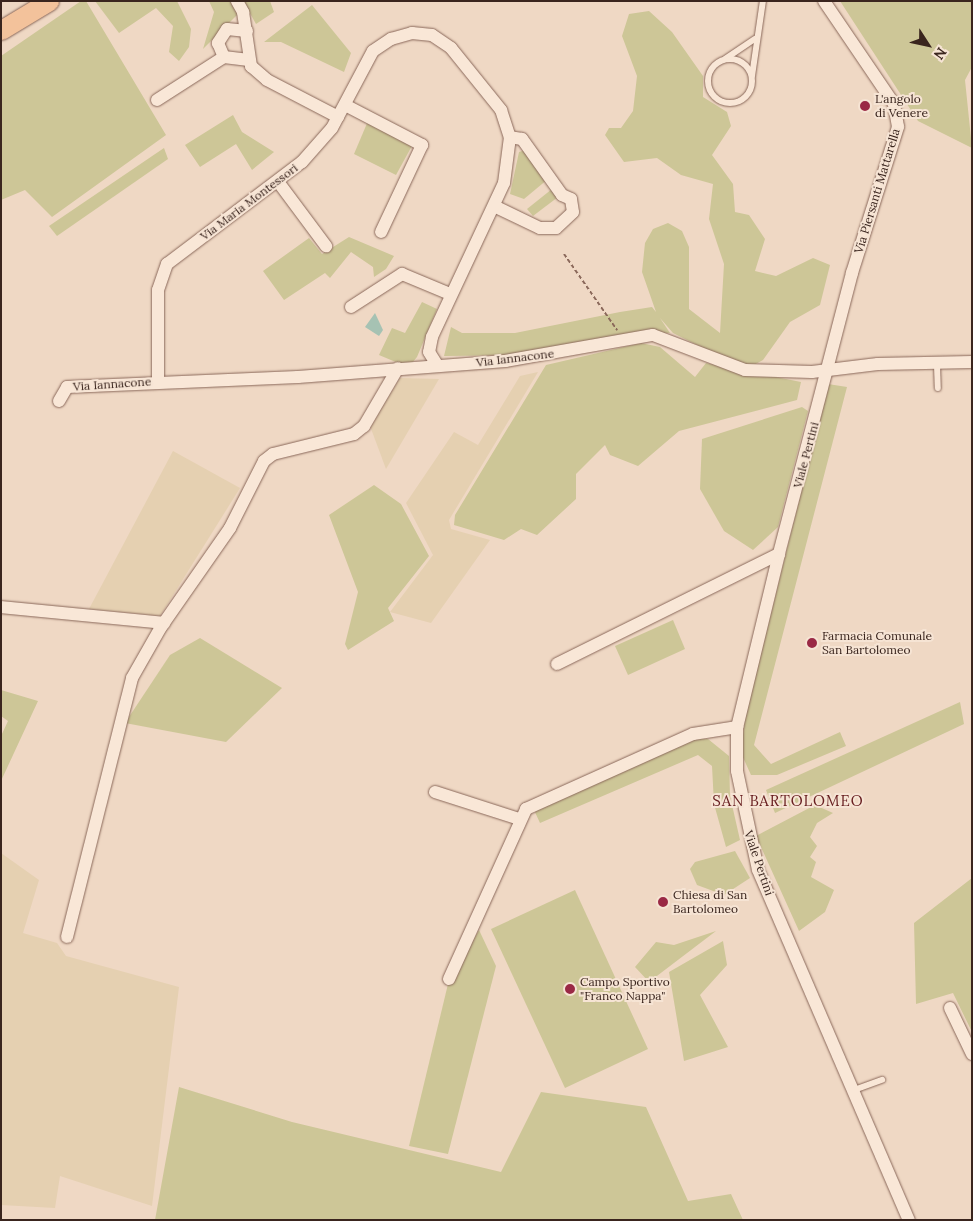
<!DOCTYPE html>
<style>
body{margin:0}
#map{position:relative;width:973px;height:1221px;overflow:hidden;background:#efd8c4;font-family:Lora,serif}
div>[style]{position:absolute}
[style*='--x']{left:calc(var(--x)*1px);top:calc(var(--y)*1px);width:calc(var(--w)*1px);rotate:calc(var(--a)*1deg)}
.farmland>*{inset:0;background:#e5d0b1}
.green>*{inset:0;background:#cdc697}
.water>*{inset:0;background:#a6c2b3}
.path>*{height:2px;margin-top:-1px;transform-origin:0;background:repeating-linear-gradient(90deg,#8a685a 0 4px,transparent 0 6.5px)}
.roads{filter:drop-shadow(0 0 1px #8a685a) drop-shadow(0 0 1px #8a685a)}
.lane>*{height:6px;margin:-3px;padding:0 3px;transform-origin:3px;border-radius:3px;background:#f9e7d7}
.lane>.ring{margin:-3px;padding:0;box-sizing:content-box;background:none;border:6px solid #f9e7d7;border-radius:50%}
.street>*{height:12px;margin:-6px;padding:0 6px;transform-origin:6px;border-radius:6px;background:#f9e7d7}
.primary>*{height:19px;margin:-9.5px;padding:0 9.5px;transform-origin:9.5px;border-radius:9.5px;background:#f3c29b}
.dots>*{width:14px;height:14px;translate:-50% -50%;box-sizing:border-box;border:2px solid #f6e4d4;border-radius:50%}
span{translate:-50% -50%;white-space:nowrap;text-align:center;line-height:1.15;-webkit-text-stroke:4px #f6e4d4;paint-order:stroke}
.poi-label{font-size:12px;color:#3a251e}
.left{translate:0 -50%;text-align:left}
.street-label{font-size:12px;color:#3a251e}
.quarter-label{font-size:15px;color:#671d1f;letter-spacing:1px}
.frame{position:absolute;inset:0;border:2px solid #3a251e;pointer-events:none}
.north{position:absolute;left:903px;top:20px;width:50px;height:50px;-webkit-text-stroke:4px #f6e4d4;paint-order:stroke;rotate:125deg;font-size:14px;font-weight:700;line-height:20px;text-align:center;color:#3a251e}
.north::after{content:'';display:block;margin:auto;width:18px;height:22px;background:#3a251e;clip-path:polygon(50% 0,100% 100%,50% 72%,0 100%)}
</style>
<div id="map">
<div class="farmland">
<div style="clip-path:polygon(538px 372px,449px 520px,451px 529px,490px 540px,431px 623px,390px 612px,433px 555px,406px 503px,454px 432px,478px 445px,520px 376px)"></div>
<div style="clip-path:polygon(400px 378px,439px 379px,386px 469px,370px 426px)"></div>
<div style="clip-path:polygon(173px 451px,240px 488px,160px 616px,89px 609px)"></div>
<div style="clip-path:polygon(1px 853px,39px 880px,23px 933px,57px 943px,66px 956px,179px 987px,152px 1206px,60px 1176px,55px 1208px,1px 1205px)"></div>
</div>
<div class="green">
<div style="clip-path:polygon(81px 1px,86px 1px,166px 135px,52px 217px,25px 190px,1px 200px,1px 56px)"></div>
<div style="clip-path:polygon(95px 1px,177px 1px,191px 29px,189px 47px,179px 61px,169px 52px,173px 26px,156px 8px,119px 33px)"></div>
<div style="clip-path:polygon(209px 1px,233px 1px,240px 12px,203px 49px,214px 12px)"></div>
<div style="clip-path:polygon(243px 1px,270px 1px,274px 12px,256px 24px)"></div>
<div style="clip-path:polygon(840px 1px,972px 1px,972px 67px,965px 80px,972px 148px,918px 121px)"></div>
<div style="clip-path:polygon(312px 5px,351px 53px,344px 72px,281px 42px,264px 42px)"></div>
<div style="clip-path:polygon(649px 11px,672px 32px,703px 76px,703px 97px,727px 112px,731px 126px,712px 155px,733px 184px,735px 212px,749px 215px,765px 239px,755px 271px,776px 276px,813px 258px,830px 265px,820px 305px,790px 322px,763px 360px,752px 366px,723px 358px,673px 333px,660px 318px,670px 333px,643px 334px,545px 355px,444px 356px,451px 327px,462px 333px,515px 333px,620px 312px,652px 307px,656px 312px,642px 272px,645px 243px,653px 229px,668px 223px,682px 231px,689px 247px,689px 309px,720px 333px,724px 264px,709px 219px,713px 184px,681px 175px,657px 158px,624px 162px,605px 135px,609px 128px,621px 128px,633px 111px,637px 76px,622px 36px,629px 14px)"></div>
<div style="clip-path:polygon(233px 115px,242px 132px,274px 152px,252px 170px,236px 144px,200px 167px,185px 145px)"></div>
<div style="clip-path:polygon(368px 121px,413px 144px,396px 175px,354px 154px)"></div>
<div style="clip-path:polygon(164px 148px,168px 159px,57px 236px,49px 226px)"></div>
<div style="clip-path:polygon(526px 150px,548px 179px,524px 199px,510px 194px,519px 152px)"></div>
<div style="clip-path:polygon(552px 189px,558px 197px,533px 216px,527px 209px)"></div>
<div style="clip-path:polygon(349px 237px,394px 256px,386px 269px,374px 277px,373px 267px,351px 252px,330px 278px,325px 273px,284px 300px,263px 271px,309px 238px,322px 254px)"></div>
<div style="clip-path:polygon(422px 302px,437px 309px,417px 357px,412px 363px,398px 363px,379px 355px,392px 328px,405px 333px)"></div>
<div style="clip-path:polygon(641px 343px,660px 347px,695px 377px,706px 363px,801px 382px,797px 400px,679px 431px,638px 466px,610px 455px,605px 445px,576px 474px,576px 499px,537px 535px,521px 529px,504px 540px,454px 525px,455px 515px,546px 365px)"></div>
<div style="clip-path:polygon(828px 384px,847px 387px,754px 745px,771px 764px,840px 732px,846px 746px,777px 775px,751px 775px,741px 753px,745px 718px)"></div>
<div style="clip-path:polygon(802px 407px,808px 411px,778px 527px,753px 550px,724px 531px,700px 489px,702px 439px)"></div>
<div style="clip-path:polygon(374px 485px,401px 504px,429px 556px,388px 608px,394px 621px,348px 650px,345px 644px,358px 592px,329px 515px)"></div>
<div style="clip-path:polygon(673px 620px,685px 649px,628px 675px,615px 646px)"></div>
<div style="clip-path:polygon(200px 638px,282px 688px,226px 742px,125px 723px,170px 655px)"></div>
<div style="clip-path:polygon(1px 690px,38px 701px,1px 781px,1px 736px,8px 721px,1px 716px)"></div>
<div style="clip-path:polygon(960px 702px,964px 724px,775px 813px,766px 790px)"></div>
<div style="clip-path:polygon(698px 738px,708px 739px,729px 756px,730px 796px,740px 840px,726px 847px,714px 804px,712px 766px,698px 755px,540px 823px,534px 810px)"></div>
<div style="clip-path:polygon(815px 805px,833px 813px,817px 823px,810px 837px,817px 846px,810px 857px,816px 862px,811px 877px,834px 890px,825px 912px,799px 931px,756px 836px)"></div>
<div style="clip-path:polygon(735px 851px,750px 878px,724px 895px,697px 885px,690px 869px,695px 862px)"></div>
<div style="clip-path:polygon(972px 878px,972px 1032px,953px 993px,916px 1004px,914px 923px)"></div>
<div style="clip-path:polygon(575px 890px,648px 1049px,565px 1088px,491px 929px)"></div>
<div style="clip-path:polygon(479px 930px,496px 966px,448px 1154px,409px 1146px,448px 984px)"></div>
<div style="clip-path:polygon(716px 931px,649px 982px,635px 967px,656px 942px,674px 945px)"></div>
<div style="clip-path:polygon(723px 941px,727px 965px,700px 995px,728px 1047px,684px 1061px,669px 972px)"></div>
<div style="clip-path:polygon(179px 1087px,292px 1122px,501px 1172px,541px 1092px,646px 1107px,688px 1201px,731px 1194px,743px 1220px,155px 1220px)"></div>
</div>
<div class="water">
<div style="clip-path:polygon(375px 313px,383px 330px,379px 336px,365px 327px)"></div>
</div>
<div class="path">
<div style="--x:564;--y:254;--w:93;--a:55.1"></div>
</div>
<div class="roads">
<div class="lane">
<div style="--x:725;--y:59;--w:36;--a:-34"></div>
<div class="ring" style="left:708px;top:59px;width:38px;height:38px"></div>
<div style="--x:752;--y:76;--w:76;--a:-81.7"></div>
<div style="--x:937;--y:365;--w:23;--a:88"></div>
<div style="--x:854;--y:1090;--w:30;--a:-20"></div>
</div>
<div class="street">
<div style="--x:237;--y:1;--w:13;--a:61"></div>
<div style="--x:243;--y:12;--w:55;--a:81.6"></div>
<div style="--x:251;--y:66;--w:21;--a:41"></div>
<div style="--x:267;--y:80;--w:80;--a:27.5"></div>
<div style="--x:824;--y:1;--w:125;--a:55.8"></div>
<div style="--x:894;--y:104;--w:23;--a:80"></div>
<div style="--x:898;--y:127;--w:153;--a:107.5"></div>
<div style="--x:852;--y:273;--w:290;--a:104.6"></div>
<div style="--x:779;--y:554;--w:178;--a:103.6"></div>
<div style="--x:737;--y:727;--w:44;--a:90"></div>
<div style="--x:737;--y:771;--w:101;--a:78"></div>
<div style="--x:758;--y:870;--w:381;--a:66.7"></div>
<div style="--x:247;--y:31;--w:20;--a:-174"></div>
<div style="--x:227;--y:29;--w:17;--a:123"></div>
<div style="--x:218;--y:43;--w:15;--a:67"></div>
<div style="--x:224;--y:57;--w:25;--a:7"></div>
<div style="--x:157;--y:100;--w:80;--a:-32.7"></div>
<div style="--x:345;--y:105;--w:87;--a:27.5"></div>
<div style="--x:422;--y:145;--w:96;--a:115.2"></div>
<div style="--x:279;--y:183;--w:79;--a:53.3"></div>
<div style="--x:494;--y:206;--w:51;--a:25.6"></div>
<div style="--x:540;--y:228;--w:16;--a:0"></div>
<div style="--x:556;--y:228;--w:23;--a:-43"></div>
<div style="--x:573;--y:212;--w:13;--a:-99"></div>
<div style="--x:571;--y:199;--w:10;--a:-156"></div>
<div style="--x:562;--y:195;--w:69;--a:-125.5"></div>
<div style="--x:522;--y:139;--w:12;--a:-171"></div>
<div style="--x:351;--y:307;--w:61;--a:-32.9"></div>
<div style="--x:402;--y:274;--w:52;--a:22.6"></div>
<div style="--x:158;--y:381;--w:91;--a:-90"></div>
<div style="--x:158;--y:290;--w:28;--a:-71"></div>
<div style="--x:167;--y:264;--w:169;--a:-37.1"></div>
<div style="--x:302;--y:162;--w:45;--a:-48.6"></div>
<div style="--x:332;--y:128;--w:87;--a:-62"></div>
<div style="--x:373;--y:51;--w:22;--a:-34"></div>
<div style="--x:391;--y:39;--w:22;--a:-16"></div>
<div style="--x:412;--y:33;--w:20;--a:6"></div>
<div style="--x:432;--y:35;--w:23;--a:34"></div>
<div style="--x:451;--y:48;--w:80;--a:51.1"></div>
<div style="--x:501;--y:110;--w:28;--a:72"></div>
<div style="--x:510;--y:137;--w:46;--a:97.4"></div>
<div style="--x:504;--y:183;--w:170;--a:115.1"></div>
<div style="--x:432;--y:337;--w:15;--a:101"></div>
<div style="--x:429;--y:352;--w:13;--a:58"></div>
<div style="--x:59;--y:401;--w:16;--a:-60"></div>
<div style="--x:67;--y:387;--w:231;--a:-2.5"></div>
<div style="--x:298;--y:377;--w:208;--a:-4.4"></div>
<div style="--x:505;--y:361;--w:150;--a:-10"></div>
<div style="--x:653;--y:335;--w:98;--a:20.8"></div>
<div style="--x:745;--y:370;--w:67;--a:1.7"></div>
<div style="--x:812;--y:372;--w:66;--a:-6.9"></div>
<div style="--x:878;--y:364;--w:94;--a:-1.2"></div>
<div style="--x:1;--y:607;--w:164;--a:5.6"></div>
<div style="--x:557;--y:664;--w:248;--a:-26.4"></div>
<div style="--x:435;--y:792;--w:88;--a:17.8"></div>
<div style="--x:67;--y:937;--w:267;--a:-75.9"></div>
<div style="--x:132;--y:678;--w:59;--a:-60.4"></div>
<div style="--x:161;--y:627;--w:121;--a:-55.1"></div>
<div style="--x:230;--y:528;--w:75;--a:-63.1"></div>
<div style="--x:264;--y:461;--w:11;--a:-38"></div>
<div style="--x:273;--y:454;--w:83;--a:-13.9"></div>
<div style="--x:354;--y:434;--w:13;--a:-39"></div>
<div style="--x:364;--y:426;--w:67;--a:-59.6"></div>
<div style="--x:449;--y:979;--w:187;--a:-65.6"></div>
<div style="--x:526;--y:809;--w:183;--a:-24.2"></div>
<div style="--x:693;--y:734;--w:45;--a:-9"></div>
<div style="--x:950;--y:1008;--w:51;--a:64.4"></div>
</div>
<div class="primary">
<div style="--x:1;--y:30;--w:56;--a:-31.1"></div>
</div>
</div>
<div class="dots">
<div style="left:865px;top:106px;background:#9a2945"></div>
<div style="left:812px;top:643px;background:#9a2945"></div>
<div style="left:663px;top:902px;background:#9a2945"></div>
<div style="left:570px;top:989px;background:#9a2945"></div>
</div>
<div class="poi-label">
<span class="left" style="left:875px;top:106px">L'angolo<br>di Venere</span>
<span class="left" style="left:822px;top:643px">Farmacia Comunale<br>San Bartolomeo</span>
<span class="left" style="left:673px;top:902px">Chiesa di San<br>Bartolomeo</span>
<span class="left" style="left:580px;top:989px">Campo Sportivo<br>"Franco Nappa"</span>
</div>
<div class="street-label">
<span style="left:877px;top:191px;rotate:-73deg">Via Piersanti Mattarella</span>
<span style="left:249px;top:202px;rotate:-37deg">Via Maria Montessori</span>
<span style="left:515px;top:358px;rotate:-7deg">Via Iannacone</span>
<span style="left:112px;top:384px;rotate:-4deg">Via Iannacone</span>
<span style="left:806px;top:455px;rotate:-75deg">Viale Pertini</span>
<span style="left:759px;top:863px;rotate:71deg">Viale Pertini</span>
</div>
<div class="quarter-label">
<span style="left:788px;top:801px">SAN BARTOLOMEO</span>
</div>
<div class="frame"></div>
<div class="north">N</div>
</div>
